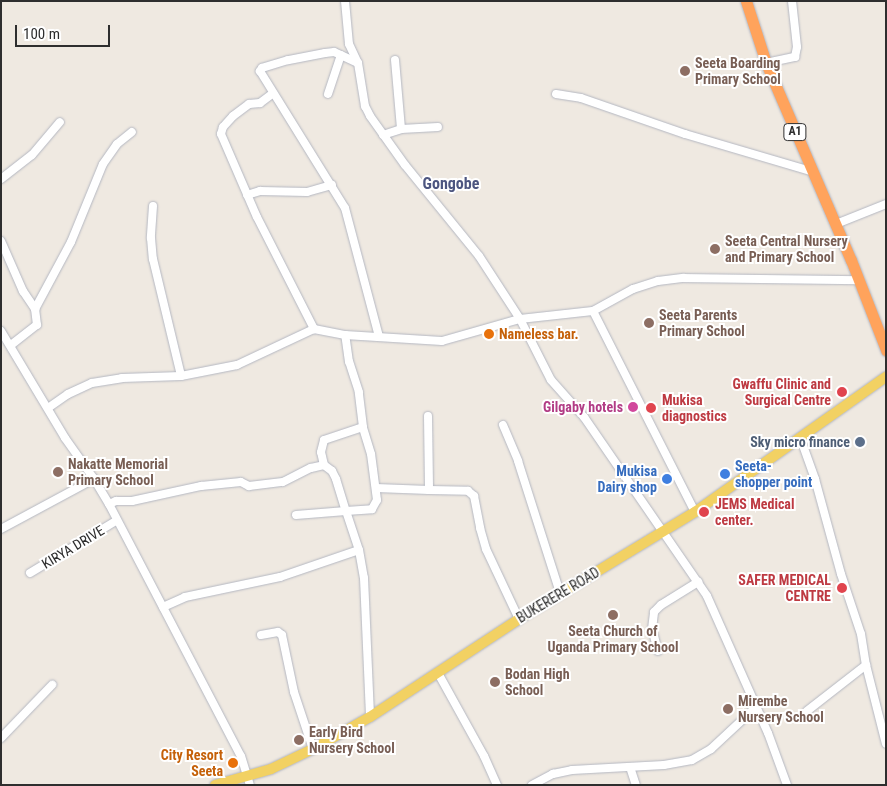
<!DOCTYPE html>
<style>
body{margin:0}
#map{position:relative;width:887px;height:786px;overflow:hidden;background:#efe9e1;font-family:"Roboto Condensed",sans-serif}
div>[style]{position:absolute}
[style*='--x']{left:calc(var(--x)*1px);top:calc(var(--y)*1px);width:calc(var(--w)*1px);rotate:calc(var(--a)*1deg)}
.roads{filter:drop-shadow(0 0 1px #b4b7c1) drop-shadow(0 0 1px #b4b7c1)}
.minor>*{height:8px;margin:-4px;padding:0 4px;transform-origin:4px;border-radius:4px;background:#fff}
.major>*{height:10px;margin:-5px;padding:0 5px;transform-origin:5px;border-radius:5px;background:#f2d163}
.highway>*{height:11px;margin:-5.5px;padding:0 5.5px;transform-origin:5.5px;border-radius:5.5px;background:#ffa35c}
.dots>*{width:14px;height:14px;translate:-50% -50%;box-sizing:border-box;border:2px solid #fff;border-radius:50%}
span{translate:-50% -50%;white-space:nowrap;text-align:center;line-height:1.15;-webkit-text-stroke:4px #fff;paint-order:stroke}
.shield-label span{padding:1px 4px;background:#fff;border:1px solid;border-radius:4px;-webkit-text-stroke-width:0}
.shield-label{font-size:12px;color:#2e2e2e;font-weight:700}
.education-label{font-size:14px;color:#785e54;font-weight:700}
.left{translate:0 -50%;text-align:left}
.food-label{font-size:14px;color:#c56008;font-weight:700}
.right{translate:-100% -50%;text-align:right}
.health-label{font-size:14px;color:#be3a42;font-weight:700}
.hotel-label{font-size:14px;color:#b23c85;font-weight:700}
.service-label{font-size:14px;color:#4e5e75;font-weight:700}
.shop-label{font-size:14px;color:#366cbe;font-weight:700}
.street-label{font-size:14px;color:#2e2e2e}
.quarter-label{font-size:16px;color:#4d5680;font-weight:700}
.frame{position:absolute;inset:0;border:2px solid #2e2e2e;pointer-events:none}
.scale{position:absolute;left:15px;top:25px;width:95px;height:22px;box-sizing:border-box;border:2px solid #2e2e2e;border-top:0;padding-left:6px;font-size:15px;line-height:18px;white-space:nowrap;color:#2e2e2e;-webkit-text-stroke:4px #fff;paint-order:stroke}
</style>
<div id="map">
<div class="roads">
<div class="minor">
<div style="--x:345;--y:1;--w:43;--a:84.7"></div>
<div style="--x:349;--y:44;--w:21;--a:65"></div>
<div style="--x:358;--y:63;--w:44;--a:80.8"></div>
<div style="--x:365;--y:106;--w:11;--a:63"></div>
<div style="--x:370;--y:116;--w:60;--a:54.5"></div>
<div style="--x:405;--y:165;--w:117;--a:50.9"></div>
<div style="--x:479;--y:256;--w:75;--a:56.9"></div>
<div style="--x:520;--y:319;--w:68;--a:63.1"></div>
<div style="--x:551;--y:380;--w:50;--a:48.3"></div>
<div style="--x:584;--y:417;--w:217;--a:55.5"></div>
<div style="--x:707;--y:596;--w:150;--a:66"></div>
<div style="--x:768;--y:733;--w:55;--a:69.9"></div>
<div style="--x:395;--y:60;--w:69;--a:85"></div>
<div style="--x:358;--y:63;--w:26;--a:-155"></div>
<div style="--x:334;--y:52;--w:9;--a:174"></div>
<div style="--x:325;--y:53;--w:38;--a:169"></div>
<div style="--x:288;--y:60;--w:27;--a:163"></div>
<div style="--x:262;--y:68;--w:4;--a:124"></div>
<div style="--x:260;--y:71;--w:161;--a:58.2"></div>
<div style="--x:345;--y:208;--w:133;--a:75.2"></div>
<div style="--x:766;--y:63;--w:30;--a:-12"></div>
<div style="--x:795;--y:57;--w:10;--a:-79"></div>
<div style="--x:797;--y:47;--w:46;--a:-96.2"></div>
<div style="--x:272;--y:94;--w:15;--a:143"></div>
<div style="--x:260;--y:103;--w:11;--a:175"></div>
<div style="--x:249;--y:104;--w:20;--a:143"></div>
<div style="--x:233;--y:116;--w:15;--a:132"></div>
<div style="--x:223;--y:127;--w:7;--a:106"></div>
<div style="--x:221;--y:134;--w:90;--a:66.6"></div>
<div style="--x:257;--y:217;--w:126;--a:63"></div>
<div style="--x:328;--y:94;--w:41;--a:-71.6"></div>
<div style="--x:556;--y:94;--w:25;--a:9"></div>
<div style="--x:581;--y:98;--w:110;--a:19.1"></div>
<div style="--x:685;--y:134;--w:134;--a:16.4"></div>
<div style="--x:383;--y:135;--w:19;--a:-18"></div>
<div style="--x:401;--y:129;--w:37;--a:-3"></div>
<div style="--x:1;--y:179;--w:39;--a:-38"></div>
<div style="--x:32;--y:155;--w:43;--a:-49.7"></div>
<div style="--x:247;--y:195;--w:14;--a:-17"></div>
<div style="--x:260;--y:191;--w:47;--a:1.2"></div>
<div style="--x:307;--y:192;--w:26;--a:-16"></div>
<div style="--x:153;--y:206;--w:32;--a:94"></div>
<div style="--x:151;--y:238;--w:21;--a:85"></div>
<div style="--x:153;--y:259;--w:120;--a:76.5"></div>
<div style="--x:836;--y:224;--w:54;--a:-21.8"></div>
<div style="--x:1;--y:241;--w:55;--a:66.3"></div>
<div style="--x:23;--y:291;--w:22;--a:56"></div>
<div style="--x:593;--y:311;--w:46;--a:-28.8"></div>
<div style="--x:633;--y:289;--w:26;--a:-18"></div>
<div style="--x:658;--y:281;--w:26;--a:-7"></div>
<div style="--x:684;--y:278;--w:173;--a:0.7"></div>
<div style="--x:1;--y:331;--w:125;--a:59.1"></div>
<div style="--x:65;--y:438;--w:50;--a:54.7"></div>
<div style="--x:94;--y:479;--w:29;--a:59"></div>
<div style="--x:109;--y:504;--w:284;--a:62.4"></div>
<div style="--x:241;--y:756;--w:30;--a:73"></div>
<div style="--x:11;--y:345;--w:33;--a:-38"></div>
<div style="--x:37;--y:325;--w:16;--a:-97"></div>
<div style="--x:35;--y:309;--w:76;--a:-61.8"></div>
<div style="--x:71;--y:242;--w:84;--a:-67.7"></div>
<div style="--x:103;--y:164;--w:24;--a:-55"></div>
<div style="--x:117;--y:144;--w:19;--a:-39"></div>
<div style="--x:48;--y:408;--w:24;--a:-35"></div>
<div style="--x:68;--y:394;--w:26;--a:-25"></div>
<div style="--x:92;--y:383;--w:30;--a:-9"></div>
<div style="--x:122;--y:378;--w:59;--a:-1.9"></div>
<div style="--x:181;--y:376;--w:57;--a:-11.1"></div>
<div style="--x:237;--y:365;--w:85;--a:-25.1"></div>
<div style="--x:314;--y:329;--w:32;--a:11"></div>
<div style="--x:345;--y:335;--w:97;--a:3.5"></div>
<div style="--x:442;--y:341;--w:81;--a:-15.8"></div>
<div style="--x:520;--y:319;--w:73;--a:-6.3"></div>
<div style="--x:593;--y:311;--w:225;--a:63.1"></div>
<div style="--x:428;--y:416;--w:74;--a:89.2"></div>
<div style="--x:429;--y:490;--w:39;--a:1"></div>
<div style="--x:468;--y:491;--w:8;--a:40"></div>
<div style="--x:474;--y:496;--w:33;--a:79"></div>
<div style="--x:480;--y:528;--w:22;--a:74"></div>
<div style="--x:486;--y:549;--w:77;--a:64.8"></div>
<div style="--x:503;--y:425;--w:39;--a:67"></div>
<div style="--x:518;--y:461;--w:139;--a:72.3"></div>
<div style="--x:800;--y:437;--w:45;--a:70.3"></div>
<div style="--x:815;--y:479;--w:98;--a:74.7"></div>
<div style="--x:841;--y:574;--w:63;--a:71.6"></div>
<div style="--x:861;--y:634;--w:31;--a:81"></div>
<div style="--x:866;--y:665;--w:81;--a:75.8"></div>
<div style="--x:324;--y:465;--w:13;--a:-103"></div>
<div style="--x:321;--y:452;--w:12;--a:-76"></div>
<div style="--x:324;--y:440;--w:41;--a:-18.4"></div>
<div style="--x:376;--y:488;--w:53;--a:2.2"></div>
<div style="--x:109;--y:504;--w:8;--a:-23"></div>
<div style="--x:116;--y:501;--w:16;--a:0"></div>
<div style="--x:132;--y:501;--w:71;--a:-12.3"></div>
<div style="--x:201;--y:486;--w:40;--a:-5.7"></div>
<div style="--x:241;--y:482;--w:9;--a:27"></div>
<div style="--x:249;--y:486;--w:34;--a:-7"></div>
<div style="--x:283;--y:482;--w:31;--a:-27"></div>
<div style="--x:311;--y:468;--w:13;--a:-13"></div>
<div style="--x:324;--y:465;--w:10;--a:37"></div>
<div style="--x:332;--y:471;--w:9;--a:63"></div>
<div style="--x:336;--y:479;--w:34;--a:73"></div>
<div style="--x:346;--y:511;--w:26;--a:-4"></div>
<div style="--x:372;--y:509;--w:10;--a:-61"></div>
<div style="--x:377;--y:500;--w:46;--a:-97.4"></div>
<div style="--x:371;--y:454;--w:28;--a:-107"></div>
<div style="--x:363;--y:427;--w:35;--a:-97"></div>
<div style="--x:359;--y:392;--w:32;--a:-108"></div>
<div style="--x:349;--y:362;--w:27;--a:-98"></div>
<div style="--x:296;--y:515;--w:50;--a:-4.6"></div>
<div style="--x:346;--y:511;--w:41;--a:71.6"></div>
<div style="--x:359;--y:550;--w:28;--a:80"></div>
<div style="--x:364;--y:578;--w:139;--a:87.5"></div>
<div style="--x:1;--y:529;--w:106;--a:-28.3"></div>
<div style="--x:30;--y:573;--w:100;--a:-31.2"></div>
<div style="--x:163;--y:607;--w:24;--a:-24"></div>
<div style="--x:185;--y:597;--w:97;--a:-11.9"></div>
<div style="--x:280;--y:577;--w:83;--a:-18.9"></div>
<div style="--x:261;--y:635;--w:17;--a:-10"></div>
<div style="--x:278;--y:632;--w:5;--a:37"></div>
<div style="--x:282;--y:635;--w:58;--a:78.1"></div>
<div style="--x:294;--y:692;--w:60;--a:71.6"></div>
<div style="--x:658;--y:651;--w:23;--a:-105"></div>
<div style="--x:652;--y:629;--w:17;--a:-83"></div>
<div style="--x:654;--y:612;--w:10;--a:-45"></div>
<div style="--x:661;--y:605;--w:44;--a:-31.9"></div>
<div style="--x:438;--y:673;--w:95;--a:61"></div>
<div style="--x:484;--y:756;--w:32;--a:66"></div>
<div style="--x:807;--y:711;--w:75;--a:-37.9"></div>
<div style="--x:1;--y:738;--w:74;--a:-46.1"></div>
<div style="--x:630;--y:767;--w:19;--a:72"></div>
<div style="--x:532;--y:785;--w:24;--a:-28"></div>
<div style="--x:553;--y:774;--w:19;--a:-12"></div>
<div style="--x:572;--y:770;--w:92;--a:-3.1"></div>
<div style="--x:664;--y:765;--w:28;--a:-10"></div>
<div style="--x:692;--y:760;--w:22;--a:-30"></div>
<div style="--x:711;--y:749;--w:62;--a:-43"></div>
</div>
<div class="major">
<div style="--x:215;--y:785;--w:58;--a:-15.9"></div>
<div style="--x:271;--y:769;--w:47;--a:-25.5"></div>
<div style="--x:313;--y:749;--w:65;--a:-29.3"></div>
<div style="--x:370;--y:717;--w:178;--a:-33.3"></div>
<div style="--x:519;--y:619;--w:206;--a:-31.3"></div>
<div style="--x:695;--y:512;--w:234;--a:-35.3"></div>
</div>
<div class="highway">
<div style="--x:746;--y:1;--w:65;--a:72.1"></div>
<div style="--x:766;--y:63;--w:215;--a:66.7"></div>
<div style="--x:851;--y:260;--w:97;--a:68.7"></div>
</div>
</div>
<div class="dots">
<div style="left:685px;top:71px;background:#8d6e63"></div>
<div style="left:715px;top:249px;background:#8d6e63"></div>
<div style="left:649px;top:323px;background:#8d6e63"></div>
<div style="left:489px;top:334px;background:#e8710a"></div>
<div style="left:842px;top:392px;background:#e0444e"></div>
<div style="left:633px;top:407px;background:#d1479c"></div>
<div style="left:651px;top:408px;background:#e0444e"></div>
<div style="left:860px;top:442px;background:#5c6f8a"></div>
<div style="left:58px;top:472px;background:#8d6e63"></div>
<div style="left:725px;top:474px;background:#3f7fe0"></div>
<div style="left:667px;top:479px;background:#3f7fe0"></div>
<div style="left:704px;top:512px;background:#e0444e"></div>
<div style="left:842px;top:588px;background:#e0444e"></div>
<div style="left:613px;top:615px;background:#8d6e63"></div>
<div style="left:495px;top:682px;background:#8d6e63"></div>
<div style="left:728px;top:709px;background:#8d6e63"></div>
<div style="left:299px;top:740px;background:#8d6e63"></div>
<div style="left:233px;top:763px;background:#e8710a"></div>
</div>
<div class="shield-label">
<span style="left:795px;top:132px">A1</span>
</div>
<div class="education-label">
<span class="left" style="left:695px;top:71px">Seeta Boarding<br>Primary School</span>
<span class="left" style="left:725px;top:249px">Seeta Central Nursery<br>and Primary School</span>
<span class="left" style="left:659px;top:323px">Seeta Parents<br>Primary School</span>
<span class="left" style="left:68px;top:472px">Nakatte Memorial<br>Primary School</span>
<span style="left:613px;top:639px">Seeta Church of<br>Uganda Primary School</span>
<span class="left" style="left:505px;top:682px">Bodan High<br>School</span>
<span class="left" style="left:738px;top:709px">Mirembe<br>Nursery School</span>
<span class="left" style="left:309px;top:740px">Early Bird<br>Nursery School</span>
</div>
<div class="food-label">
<span class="left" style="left:499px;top:334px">Nameless bar.</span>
<span class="right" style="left:223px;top:763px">City Resort<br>Seeta</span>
</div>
<div class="health-label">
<span class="right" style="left:831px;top:392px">Gwaffu Clinic and<br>Surgical Centre</span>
<span class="left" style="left:662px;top:408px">Mukisa<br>diagnostics</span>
<span class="left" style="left:715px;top:512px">JEMS Medical<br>center.</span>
<span class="right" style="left:831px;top:588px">SAFER MEDICAL<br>CENTRE</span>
</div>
<div class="hotel-label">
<span class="right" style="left:623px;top:407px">Gilgaby hotels</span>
</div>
<div class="service-label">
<span class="right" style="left:850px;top:442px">Sky micro finance</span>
</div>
<div class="shop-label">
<span class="left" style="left:735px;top:474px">Seeta-<br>shopper point</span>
<span class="right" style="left:657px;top:479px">Mukisa<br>Dairy shop</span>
</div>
<div class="street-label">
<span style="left:73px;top:547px;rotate:-31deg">KIRYA DRIVE</span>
<span style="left:558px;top:595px;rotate:-31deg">BUKERERE ROAD</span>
</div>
<div class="quarter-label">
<span style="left:451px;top:184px">Gongobe</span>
</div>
<div class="frame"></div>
<div class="scale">100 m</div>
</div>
